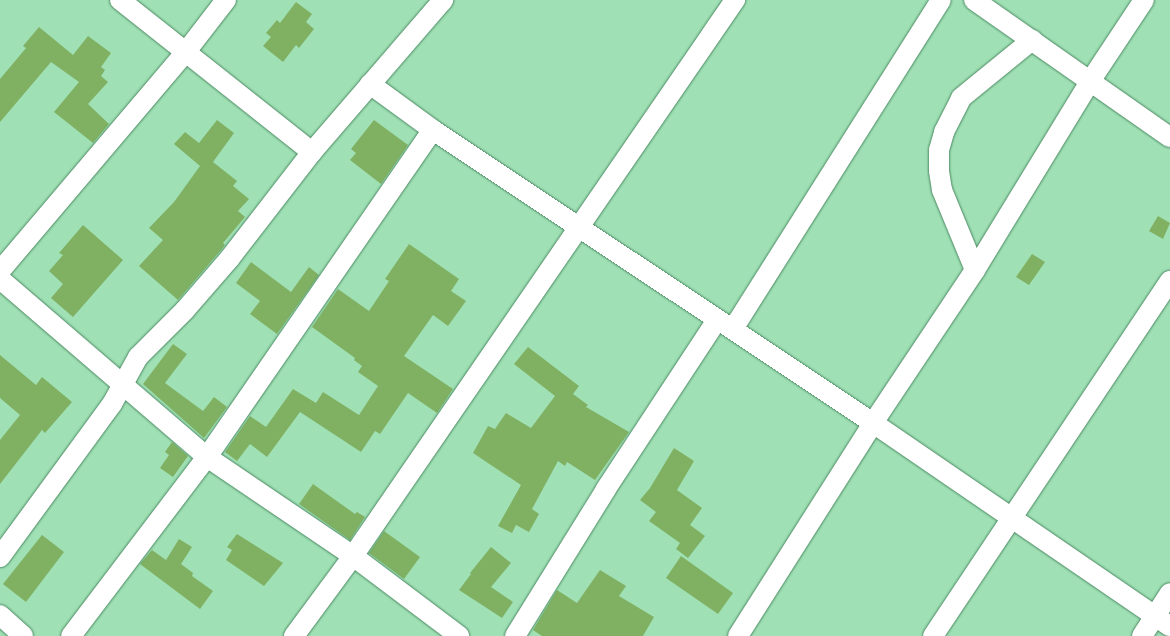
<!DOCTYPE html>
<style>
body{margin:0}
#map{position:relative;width:1170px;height:636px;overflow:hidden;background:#a0e0b5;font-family:"Roboto Condensed",sans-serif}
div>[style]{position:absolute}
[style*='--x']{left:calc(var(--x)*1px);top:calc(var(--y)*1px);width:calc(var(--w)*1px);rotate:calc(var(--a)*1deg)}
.building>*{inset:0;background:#80b163}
.roads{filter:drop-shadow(0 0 1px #4b8962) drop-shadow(0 0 1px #4b8962)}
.minor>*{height:20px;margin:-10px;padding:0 10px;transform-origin:10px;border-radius:10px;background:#fff}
span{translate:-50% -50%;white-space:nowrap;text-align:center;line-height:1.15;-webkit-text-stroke:4px #d9f9e2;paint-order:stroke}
</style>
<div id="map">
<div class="building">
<div style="clip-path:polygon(296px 2px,312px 14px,306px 22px,314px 29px,299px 48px,296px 45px,283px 62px,263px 46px,271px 37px,266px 33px,277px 20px,280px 23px)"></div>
<div style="clip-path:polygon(39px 27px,73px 55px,88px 36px,111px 53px,101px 67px,105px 70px,101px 76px,108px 82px,88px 104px,109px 124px,93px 143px,54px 112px,79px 82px,51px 62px,0 122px,0 79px,26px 48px,23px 46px)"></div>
<div style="clip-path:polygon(217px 120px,234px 133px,213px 162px,237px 181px,233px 186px,249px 199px,238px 211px,245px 217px,223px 243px,225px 245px,221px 250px,178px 300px,139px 266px,163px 240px,149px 228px,174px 202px,200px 166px,174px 144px,185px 132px,199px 143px)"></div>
<div style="clip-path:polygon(374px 120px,408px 145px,381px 184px,350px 160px,356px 153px,351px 149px)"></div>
<div style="clip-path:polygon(1158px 216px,1170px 223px,1163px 239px,1149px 231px)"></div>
<div style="clip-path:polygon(83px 225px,123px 260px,73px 317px,51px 298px,63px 284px,49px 271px,63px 255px,59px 253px)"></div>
<div style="clip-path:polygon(409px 244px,459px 279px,451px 291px,466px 301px,448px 326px,433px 315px,404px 356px,453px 389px,437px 413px,408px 393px,380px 434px,375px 431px,361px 452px,300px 412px,267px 457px,250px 444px,237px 461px,225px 452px,250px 416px,266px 427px,293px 389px,316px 403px,323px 392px,359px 415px,378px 386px,358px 372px,362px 366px,354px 360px,355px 358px,312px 327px,338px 289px,369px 311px,389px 281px,385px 279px)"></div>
<div style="clip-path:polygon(1032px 254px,1045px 262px,1029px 285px,1016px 277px)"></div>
<div style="clip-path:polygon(251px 262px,291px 292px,309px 267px,319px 275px,277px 334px,250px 314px,260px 301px,236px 283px)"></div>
<div style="clip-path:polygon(173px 344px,187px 354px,165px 383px,203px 411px,214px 397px,227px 407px,204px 438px,143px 384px)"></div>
<div style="clip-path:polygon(528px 347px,579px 386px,573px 394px,588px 405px,586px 407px,629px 432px,595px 480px,567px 462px,565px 466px,558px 461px,532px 509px,539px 514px,529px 532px,516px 525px,512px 533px,498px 526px,521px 485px,473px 453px,488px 426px,495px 429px,506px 413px,531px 428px,555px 396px,514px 364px)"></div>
<div style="clip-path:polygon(0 355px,36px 385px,42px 377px,72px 402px,45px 433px,42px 430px,0 484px,0 440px,20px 415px,0 398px)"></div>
<div style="clip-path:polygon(172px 442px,188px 456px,173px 477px,160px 468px,169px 455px,165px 452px)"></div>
<div style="clip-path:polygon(674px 448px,694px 461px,677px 490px,702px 508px,690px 525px,705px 536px,688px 558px,676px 549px,680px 543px,649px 521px,656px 512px,640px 500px,650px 488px)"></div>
<div style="clip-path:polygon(313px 484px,355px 514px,357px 512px,365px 517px,350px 540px,299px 504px)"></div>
<div style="clip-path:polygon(384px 531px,420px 557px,404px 579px,369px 553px)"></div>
<div style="clip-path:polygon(237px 534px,283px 563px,264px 586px,226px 560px,232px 550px,227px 547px)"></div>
<div style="clip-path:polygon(42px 535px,64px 552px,26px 602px,3px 584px)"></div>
<div style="clip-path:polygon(179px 539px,192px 547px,181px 564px,193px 573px,192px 576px,213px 591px,200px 609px,140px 564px,152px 550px,166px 560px)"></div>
<div style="clip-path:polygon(491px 547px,511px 563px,491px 587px,513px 602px,502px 618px,459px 590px,471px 574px,470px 573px)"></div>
<div style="clip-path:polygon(681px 556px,733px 593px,718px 614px,666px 578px)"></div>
<div style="clip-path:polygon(600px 570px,626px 586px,619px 596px,654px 617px,643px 636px,542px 636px,533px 630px,557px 590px,577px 603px)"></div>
</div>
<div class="roads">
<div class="minor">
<div style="--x:120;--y:0;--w:245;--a:38.4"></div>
<div style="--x:974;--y:0;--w:239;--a:35"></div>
<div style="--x:370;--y:84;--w:78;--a:36.1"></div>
<div style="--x:433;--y:130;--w:529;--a:33.66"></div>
<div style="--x:873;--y:423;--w:360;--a:34.4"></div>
<div style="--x:975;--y:270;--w:87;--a:-112.4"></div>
<div style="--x:942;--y:190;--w:20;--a:-99"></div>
<div style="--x:939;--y:170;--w:20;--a:-90"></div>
<div style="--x:939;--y:150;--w:19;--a:-74"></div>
<div style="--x:944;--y:132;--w:38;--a:-63"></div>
<div style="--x:961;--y:98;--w:92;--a:-39.2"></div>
<div style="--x:0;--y:271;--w:286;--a:-49.7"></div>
<div style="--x:185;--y:53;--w:67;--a:-52.3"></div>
<div style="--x:0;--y:279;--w:273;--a:40.7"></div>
<div style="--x:207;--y:457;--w:176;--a:34.1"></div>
<div style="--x:353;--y:556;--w:133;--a:37"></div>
<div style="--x:733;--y:329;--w:389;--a:-57.7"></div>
<div style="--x:0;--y:557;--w:190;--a:-53.8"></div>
<div style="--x:112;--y:404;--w:54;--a:-61"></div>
<div style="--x:138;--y:357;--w:66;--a:-45"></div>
<div style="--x:185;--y:310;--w:69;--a:-49.1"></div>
<div style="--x:230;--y:258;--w:134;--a:-52.3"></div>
<div style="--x:312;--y:152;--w:201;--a:-49.2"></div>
<div style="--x:0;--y:615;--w:31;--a:42"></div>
<div style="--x:71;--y:636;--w:225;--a:-52.8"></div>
<div style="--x:207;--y:457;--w:397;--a:-55.4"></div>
<div style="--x:294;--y:636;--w:99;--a:-53.6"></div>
<div style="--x:353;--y:556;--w:675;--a:-55.51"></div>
<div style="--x:515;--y:636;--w:173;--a:-58.2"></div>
<div style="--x:606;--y:489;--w:202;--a:-56.7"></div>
<div style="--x:738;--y:636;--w:252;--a:-57.6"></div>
<div style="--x:873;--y:423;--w:184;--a:-56.3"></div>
<div style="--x:975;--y:270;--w:223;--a:-58.6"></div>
<div style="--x:1091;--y:80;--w:96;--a:-56.5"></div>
<div style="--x:933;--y:636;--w:427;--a:-56.3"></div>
<div style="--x:1142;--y:636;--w:51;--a:-56.9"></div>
</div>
</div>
</div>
